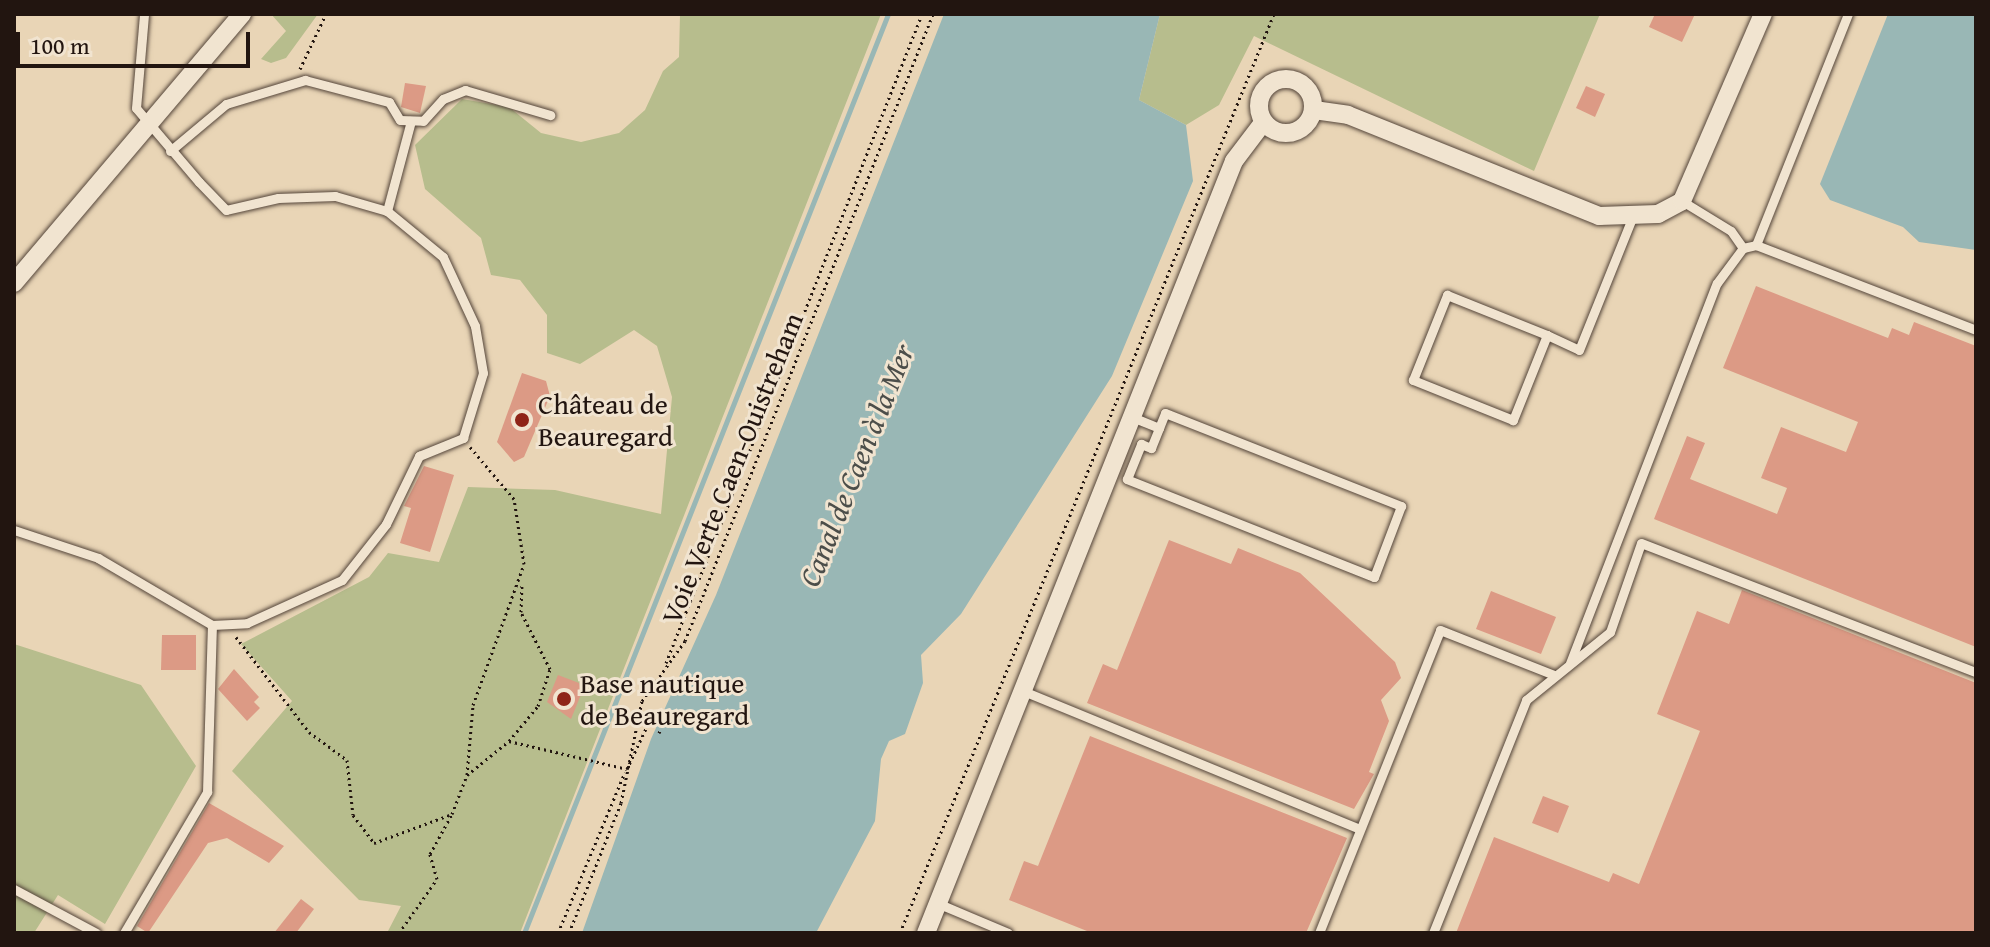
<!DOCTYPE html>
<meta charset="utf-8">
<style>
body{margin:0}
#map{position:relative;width:1990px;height:947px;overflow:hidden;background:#e9d5b6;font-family:"Gentium Book Plus",serif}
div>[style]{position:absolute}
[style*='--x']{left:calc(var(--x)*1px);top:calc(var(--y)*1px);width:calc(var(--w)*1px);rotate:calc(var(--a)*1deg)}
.green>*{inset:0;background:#b7bd8d}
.water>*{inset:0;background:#99b7b5}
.stream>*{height:5px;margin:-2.5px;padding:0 2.5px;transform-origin:2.5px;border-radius:2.5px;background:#99b7b5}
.building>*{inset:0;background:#dc9a85}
.path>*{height:3px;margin-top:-1.5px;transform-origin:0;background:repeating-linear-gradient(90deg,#221510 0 2px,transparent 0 6px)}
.roads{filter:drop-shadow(0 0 2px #54453a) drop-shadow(0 0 2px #54453a)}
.lane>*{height:9px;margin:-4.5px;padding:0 4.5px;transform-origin:4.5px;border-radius:4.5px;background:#f1e4d0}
.street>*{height:18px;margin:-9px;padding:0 9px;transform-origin:9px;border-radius:9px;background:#f1e4d0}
.street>.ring{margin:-9px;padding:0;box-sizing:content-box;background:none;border:18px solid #f1e4d0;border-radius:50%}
.dots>*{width:22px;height:22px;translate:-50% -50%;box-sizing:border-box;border:4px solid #f1e4d0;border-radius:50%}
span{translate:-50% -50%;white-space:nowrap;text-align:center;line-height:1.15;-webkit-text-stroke:6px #f1e4d0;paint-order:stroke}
.poi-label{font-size:28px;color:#221510}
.left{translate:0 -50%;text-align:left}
.street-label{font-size:28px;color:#221510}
.water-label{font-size:30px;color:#4c4e4a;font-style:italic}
.frame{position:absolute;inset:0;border:16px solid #221510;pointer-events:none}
.scale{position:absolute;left:16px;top:32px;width:234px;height:36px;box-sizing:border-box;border:4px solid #221510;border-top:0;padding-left:10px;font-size:24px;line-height:28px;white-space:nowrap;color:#221510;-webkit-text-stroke:6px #f1e4d0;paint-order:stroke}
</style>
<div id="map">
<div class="green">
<div style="clip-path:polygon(271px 14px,318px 14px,286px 58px,271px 63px,261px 59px,286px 31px)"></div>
<div style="clip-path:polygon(680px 14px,881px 14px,520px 933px,387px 933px,401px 906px,359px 900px,232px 771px,292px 701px,241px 644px,369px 577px,388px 553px,439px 562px,468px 487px,555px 490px,661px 514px,672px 397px,657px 346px,634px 330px,580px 364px,547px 353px,547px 315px,520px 280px,491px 275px,481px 238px,425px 189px,415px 145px,462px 99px,509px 107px,541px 133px,581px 142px,619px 133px,645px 110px,663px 71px,679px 57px)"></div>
<div style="clip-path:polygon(1160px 14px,1600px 14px,1534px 171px,1254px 36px,1219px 105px,1186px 125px,1139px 100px)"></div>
<div style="clip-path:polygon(14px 644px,141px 685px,196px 766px,105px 924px,58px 895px,34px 933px,14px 933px)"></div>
</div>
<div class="water">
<div style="clip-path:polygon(944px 14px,1160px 14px,1139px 100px,1186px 125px,1193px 181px,1112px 376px,961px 614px,921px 655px,923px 683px,905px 734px,889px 741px,881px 759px,875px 821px,816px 933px,582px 933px,651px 739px,716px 595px)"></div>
<div style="clip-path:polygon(1888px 14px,1976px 14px,1976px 250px,1919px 242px,1903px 227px,1830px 200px,1820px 184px)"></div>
</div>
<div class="stream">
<div style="--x:524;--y:933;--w:988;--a:-68.39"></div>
</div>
<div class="building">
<div style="clip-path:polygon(1655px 14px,1695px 14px,1682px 42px,1649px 27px)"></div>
<div style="clip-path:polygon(405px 83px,426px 86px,420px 113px,401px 107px)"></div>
<div style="clip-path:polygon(1586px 86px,1605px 94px,1595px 117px,1576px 108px)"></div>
<div style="clip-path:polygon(1756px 286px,1888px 338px,1892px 328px,1909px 335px,1914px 322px,1976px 346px,1976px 647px,1654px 519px,1687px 436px,1705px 443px,1690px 479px,1777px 514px,1787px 488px,1761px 478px,1781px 427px,1846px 452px,1858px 422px,1723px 368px)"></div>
<div style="clip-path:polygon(522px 373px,546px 381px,550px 396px,524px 457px,514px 462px,497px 442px)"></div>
<div style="clip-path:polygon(424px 466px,454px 475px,430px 552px,400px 543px,411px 508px,404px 506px)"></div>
<div style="clip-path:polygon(1169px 540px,1231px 564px,1238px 548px,1300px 573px,1395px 662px,1401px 678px,1381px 700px,1389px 721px,1369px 772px,1374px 774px,1354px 809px,1087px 703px,1103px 664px,1117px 670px)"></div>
<div style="clip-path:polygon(1742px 590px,1976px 683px,1976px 933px,1456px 933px,1494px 837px,1609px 882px,1613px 873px,1639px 884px,1700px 731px,1657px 714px,1697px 611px,1729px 624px)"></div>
<div style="clip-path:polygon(1491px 591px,1556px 617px,1541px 654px,1476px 629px)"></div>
<div style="clip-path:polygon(162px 635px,196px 635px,196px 670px,161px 670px)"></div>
<div style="clip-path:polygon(234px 669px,259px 697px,254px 702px,260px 708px,247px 721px,218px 689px)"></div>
<div style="clip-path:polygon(558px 675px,579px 683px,582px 692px,571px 719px,547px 702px)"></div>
<div style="clip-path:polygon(1090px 736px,1347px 838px,1306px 933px,1092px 933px,1009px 900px,1024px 861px,1038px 866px)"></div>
<div style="clip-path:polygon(1543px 796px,1569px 806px,1558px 833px,1532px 823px)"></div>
<div style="clip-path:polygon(209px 803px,284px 846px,269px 863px,227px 838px,208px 843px,148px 933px,137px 926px)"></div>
<div style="clip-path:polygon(301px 899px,314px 909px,296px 933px,274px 933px)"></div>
</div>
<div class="path">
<div style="--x:300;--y:69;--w:61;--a:-64.7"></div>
<div style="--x:236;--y:637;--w:120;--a:52.5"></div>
<div style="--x:309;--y:732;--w:47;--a:36.4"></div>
<div style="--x:347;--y:760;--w:55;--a:83.8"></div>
<div style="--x:353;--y:815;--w:35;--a:53"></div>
<div style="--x:374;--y:843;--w:83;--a:-20.4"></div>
<div style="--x:452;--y:814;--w:42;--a:-69"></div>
<div style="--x:467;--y:775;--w:54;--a:-39"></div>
<div style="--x:509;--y:741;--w:121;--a:13.3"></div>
<div style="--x:627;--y:769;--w:54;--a:-64.9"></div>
<div style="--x:650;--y:720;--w:14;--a:21"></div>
<div style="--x:666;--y:663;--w:698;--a:-68.47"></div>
<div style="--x:659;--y:733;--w:18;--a:-68"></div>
<div style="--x:509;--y:741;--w:45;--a:-50.4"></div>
<div style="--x:538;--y:706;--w:39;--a:-72"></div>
<div style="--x:550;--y:669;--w:64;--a:-117"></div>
<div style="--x:521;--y:612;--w:28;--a:-88"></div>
<div style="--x:467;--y:775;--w:70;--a:-85.1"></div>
<div style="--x:473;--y:705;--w:150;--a:-70.1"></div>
<div style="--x:524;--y:564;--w:66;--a:-98.7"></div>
<div style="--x:514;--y:499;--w:68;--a:-130.2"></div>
<div style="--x:399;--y:933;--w:66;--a:-54.9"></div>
<div style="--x:437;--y:879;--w:26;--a:-106"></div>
<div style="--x:430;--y:854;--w:46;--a:-61.2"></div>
<div style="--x:558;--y:933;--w:174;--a:-67.4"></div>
<div style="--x:569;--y:933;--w:140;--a:-68.2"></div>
<div style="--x:621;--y:803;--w:104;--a:-78.4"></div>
<div style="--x:642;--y:701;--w:74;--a:-54.4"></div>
<div style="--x:685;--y:641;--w:674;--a:-68.42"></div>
<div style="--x:900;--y:933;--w:992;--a:-67.86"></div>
</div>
<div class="roads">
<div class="lane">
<div style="--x:170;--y:151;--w:73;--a:-40"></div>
<div style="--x:226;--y:104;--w:83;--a:-16.9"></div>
<div style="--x:305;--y:80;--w:87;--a:14.7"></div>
<div style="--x:389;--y:102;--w:21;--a:59"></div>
<div style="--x:400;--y:120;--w:23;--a:2"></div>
<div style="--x:423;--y:121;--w:30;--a:-48"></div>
<div style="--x:443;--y:99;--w:24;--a:-22"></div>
<div style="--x:465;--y:90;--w:89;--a:16.4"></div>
<div style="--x:1682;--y:201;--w:57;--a:31.5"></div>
<div style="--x:1731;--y:231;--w:21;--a:55"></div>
<div style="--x:387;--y:211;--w:93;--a:-75.1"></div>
<div style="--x:1756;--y:245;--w:249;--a:-68.3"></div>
<div style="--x:1447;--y:295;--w:108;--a:21.8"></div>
<div style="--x:1547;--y:335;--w:92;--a:111.8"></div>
<div style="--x:1513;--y:420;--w:108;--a:-158.2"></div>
<div style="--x:1413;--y:380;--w:92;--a:-68.2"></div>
<div style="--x:1547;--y:335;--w:35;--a:25"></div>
<div style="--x:1579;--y:350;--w:144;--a:-68.1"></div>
<div style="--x:1132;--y:417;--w:29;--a:22"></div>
<div style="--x:1159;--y:428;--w:16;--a:-68"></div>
<div style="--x:1165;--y:413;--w:254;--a:21.5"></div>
<div style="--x:1401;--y:506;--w:76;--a:110.8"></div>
<div style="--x:1374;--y:577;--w:266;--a:-158.4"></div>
<div style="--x:1127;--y:479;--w:38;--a:-68"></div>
<div style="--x:1141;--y:444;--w:11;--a:22"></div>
<div style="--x:1151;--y:448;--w:22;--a:-68"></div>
<div style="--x:14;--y:530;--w:89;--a:18.4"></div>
<div style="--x:98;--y:558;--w:132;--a:30.4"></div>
<div style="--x:212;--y:625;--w:35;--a:-3"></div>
<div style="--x:247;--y:623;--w:104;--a:-24.4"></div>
<div style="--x:342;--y:580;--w:71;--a:-51.8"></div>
<div style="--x:386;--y:524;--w:76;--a:-64.1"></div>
<div style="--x:419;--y:456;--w:48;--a:-22.2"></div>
<div style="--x:463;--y:438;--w:68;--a:-72.9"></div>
<div style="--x:483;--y:373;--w:48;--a:-99.7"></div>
<div style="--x:475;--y:326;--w:76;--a:-114.9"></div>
<div style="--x:443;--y:257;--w:72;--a:-140.6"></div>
<div style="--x:387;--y:211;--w:54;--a:-163.9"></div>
<div style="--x:335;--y:196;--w:57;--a:178"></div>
<div style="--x:278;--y:198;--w:53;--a:167"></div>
<div style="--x:226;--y:210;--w:39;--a:-134"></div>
<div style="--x:199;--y:182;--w:97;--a:-130.4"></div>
<div style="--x:136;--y:108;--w:94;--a:-85.1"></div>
<div style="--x:1570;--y:663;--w:407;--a:-68.9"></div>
<div style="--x:1717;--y:283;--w:44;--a:-53.4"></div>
<div style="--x:1743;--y:248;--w:13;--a:-13"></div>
<div style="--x:1756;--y:245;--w:236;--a:21.1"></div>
<div style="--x:1021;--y:690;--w:366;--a:22.3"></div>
<div style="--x:14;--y:889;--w:93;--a:28.2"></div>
<div style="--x:937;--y:903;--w:77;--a:22.9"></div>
<div style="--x:124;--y:933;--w:164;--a:-59.5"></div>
<div style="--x:207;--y:792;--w:167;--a:-88.3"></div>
<div style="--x:1319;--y:933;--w:326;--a:-68.2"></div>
<div style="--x:1440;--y:630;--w:123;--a:21.5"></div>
<div style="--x:1433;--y:933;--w:251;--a:-68.2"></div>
<div style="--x:1526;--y:700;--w:108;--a:-39"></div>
<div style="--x:1610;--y:632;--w:94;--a:-70.8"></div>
<div style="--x:1641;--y:543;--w:359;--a:21.1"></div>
</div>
<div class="street">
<div class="ring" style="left:1259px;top:79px;width:36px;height:36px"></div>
<div style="--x:1314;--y:110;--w:34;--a:8"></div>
<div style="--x:1348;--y:115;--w:271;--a:21.9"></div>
<div style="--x:1599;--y:216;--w:59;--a:-1.9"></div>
<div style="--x:1658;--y:214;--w:27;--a:-28"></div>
<div style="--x:1682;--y:201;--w:204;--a:-66.6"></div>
<div style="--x:14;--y:283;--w:353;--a:-49.7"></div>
<div style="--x:926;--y:933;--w:831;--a:-68.25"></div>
<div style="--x:1234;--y:161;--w:46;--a:-52.9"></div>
</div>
</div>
<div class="dots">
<div style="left:522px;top:420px;background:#8f2418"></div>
<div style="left:564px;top:699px;background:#8f2418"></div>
</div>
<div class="poi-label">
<span class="left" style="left:538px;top:420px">Château de<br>Beauregard</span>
<span class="left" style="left:580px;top:699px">Base nautique<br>de Beauregard</span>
</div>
<div class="street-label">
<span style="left:732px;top:468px;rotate:-68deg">Voie Verte Caen-Ouistreham</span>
</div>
<div class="water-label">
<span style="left:856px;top:465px;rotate:-68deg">Canal de Caen à la Mer</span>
</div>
<div class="frame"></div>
<div class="scale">100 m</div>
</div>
